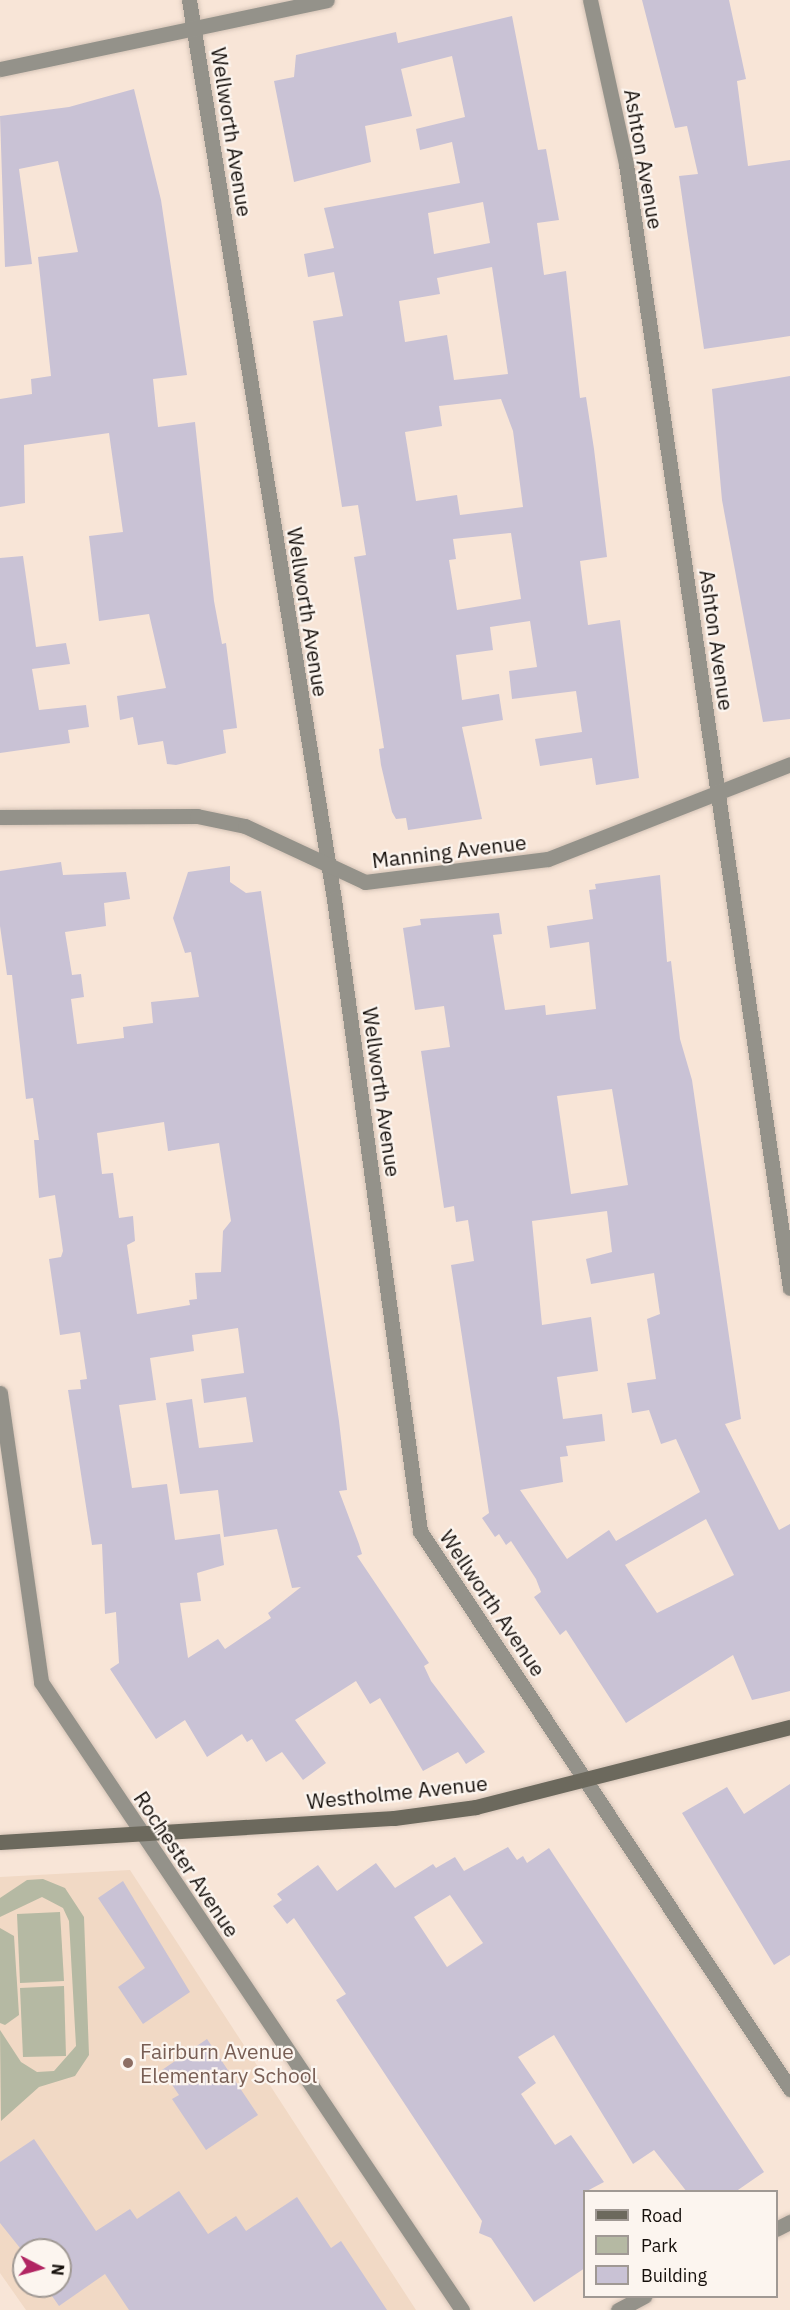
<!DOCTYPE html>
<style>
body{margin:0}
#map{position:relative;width:790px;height:2310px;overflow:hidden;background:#f8e5d7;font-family:"IBM Plex Sans",sans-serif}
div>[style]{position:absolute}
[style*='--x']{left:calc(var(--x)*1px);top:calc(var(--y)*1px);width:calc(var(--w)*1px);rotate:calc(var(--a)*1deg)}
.built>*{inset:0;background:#f1d9c5}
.green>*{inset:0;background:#b5b9a3}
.building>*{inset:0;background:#c9c2d5}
.roads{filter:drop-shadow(0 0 2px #d4c3b6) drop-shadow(0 0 2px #d4c3b6)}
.street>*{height:15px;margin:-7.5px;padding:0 7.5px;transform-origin:7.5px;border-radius:7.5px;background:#94928a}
.secondary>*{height:15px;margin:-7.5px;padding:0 7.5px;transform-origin:7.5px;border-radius:7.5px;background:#6c695d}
.dots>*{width:16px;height:16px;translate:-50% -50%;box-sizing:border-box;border:3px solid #fcf5ef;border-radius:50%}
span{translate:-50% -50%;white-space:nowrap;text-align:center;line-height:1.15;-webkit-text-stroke:4.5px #fcf5ef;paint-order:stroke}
.street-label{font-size:21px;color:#150f0b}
.education-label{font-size:21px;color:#785e54}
.left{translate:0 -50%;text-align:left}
.legend{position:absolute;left:583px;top:2190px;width:195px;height:108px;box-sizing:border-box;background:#fcf5ef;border:2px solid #a09994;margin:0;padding:8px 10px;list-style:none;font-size:18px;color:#150f0b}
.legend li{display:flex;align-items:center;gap:12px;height:30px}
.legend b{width:30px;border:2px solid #a09994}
.north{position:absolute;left:12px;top:2238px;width:60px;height:60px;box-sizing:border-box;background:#fcf5ef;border:2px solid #a09994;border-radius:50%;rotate:96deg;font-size:16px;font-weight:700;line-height:24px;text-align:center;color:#150f0b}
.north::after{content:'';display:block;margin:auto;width:21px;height:27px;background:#b12562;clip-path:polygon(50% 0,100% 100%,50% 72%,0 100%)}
</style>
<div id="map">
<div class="built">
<div style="clip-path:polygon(evenodd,130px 1870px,416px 2310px,26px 2310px,0 2273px,0 1877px,130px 1870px,24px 2250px,60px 2250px,60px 2286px,24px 2286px,24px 2250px)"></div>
</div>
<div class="green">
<div style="clip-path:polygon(27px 1880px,43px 1879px,65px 1888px,84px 1917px,89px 2055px,75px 2076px,39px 2087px,1px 2121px,0 2030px,21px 2062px,37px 2072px,54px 2071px,76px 2046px,69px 1921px,63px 1908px,42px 1897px,0 1917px,0 1898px)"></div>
<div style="clip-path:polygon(60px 1912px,64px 1981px,20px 1983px,17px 1914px)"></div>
<div style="clip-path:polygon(0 1928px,14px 1936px,19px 2015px,5px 2025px,0 2023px)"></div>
<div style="clip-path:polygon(64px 1986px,66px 2056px,23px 2057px,20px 1988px)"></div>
</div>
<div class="building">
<div style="clip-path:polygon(642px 0,729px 0,746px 79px,737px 81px,748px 166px,790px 160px,790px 336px,704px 349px,679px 176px,698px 174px,687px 126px,675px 128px)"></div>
<div style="clip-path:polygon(evenodd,512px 16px,538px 150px,546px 149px,559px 220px,537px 223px,544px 275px,566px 271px,580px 398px,586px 397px,594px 449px,607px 557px,580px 561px,588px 625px,620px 620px,639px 778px,596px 785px,592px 758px,540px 766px,535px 739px,582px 732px,576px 691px,512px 699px,509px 671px,537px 667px,530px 621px,490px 627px,493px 650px,456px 655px,462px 700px,499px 694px,503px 720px,462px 727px,482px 819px,408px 830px,406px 818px,396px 819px,392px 812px,381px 765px,379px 749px,384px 748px,354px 557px,366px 555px,358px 505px,342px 507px,313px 321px,343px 316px,334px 272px,308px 277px,304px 254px,334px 248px,324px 208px,460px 183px,452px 142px,420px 150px,416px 129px,465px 117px,452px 56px,401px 69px,412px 116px,365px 126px,371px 162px,294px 182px,274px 81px,294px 77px,296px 55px,396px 32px,398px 43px,512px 16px,483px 202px,490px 243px,434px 254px,428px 213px,483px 202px,512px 16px,492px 267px,508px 374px,454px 380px,447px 335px,405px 342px,399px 301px,440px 294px,437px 278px,492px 267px,512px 16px,501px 399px,513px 431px,523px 507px,460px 515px,457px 495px,416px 501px,405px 432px,442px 426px,439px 406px,501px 399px,512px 16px,511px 533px,521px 599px,457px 610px,449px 560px,456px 559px,453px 539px,511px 533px)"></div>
<div style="clip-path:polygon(134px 89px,161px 200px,187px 375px,153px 379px,158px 427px,195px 422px,214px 601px,222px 644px,226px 643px,237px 728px,223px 730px,226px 753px,176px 765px,167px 764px,163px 741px,138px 745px,133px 717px,120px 720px,117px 696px,166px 688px,149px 614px,99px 621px,89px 536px,123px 532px,109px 433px,24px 445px,25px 503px,0 507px,0 399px,32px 394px,31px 379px,51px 376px,38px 257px,78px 252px,58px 161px,19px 169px,32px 264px,5px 267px,0 116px,69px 107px)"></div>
<div style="clip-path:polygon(790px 376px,790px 719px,763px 722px,722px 500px,712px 389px)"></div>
<div style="clip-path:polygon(23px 556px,36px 647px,66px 643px,70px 664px,32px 669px,39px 710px,86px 705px,89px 727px,68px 730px,70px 743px,0 753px,0 558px)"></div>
<div style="clip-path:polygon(evenodd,61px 862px,63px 875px,126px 872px,130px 899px,104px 903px,106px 926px,65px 932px,72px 975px,81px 974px,84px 997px,71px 999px,77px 1044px,124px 1038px,123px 1027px,153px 1023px,151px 1002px,199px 997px,191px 952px,185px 953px,173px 918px,188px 872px,230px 866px,230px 882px,246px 893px,261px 891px,339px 1421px,347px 1490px,339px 1491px,359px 1544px,362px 1554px,357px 1556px,429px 1663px,424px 1666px,431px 1681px,485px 1752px,466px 1764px,458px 1752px,423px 1771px,380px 1698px,370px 1704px,356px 1681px,295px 1720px,326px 1763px,303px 1780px,282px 1752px,266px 1762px,252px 1739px,247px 1742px,242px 1734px,207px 1757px,185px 1720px,156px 1739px,110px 1669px,119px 1663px,116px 1612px,105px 1614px,102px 1544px,92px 1545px,68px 1390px,81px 1389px,80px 1380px,87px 1379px,80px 1332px,60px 1335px,49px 1259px,61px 1257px,63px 1251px,55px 1195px,39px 1198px,34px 1140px,39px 1140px,33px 1098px,26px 1099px,12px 975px,7px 975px,0 926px,0 871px,61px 862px,164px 1122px,168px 1151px,219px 1143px,231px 1221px,223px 1231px,221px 1272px,195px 1273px,197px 1299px,189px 1300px,190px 1305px,137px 1314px,127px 1245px,135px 1241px,133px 1216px,119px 1218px,113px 1173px,102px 1174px,97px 1133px,164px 1122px,61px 862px,238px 1328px,244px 1373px,201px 1379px,204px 1403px,246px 1397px,253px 1442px,199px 1448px,192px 1399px,166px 1403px,180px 1494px,218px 1490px,224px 1537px,277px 1529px,292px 1588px,301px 1587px,268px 1613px,271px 1618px,225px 1649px,218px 1639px,188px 1658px,180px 1603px,201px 1601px,197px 1573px,224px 1565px,220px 1534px,175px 1540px,167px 1484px,132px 1488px,119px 1405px,156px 1400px,150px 1358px,194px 1351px,192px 1335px,238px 1328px)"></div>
<div style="clip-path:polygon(evenodd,660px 875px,667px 962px,671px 961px,680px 1039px,692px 1080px,741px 1419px,725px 1424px,779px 1530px,790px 1524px,790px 1691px,752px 1700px,733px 1655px,626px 1723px,566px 1630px,560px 1635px,534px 1597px,541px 1592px,536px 1579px,511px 1541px,506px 1545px,499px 1534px,495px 1537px,482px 1518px,489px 1513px,451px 1265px,474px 1261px,468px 1220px,456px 1222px,454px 1206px,444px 1208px,421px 1051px,450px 1047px,444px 1006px,415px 1010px,403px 928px,421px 925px,420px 919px,499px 913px,502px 934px,493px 935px,505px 1010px,545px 1005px,546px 1015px,596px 1009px,589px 942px,550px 948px,547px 926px,593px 919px,589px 890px,596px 889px,595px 884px,660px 875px,612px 1089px,628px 1185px,571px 1194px,557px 1096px,612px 1089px,660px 875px,607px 1211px,612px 1252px,586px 1259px,591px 1284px,654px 1273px,660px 1314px,647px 1319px,656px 1379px,627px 1383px,632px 1413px,649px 1410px,661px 1444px,676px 1439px,700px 1492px,616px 1541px,609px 1530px,567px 1559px,520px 1490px,563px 1482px,560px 1457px,568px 1456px,566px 1446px,605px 1441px,602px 1414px,563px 1419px,557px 1377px,598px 1371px,591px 1317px,542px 1325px,532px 1221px,607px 1211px,660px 875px,706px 1519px,734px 1575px,657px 1613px,625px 1565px,706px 1519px)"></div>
<div style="clip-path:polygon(790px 1784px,790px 1955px,774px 1965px,682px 1813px,727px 1787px,744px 1814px)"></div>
<div style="clip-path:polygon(evenodd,508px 1847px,517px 1860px,523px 1856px,527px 1863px,549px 1848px,764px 2172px,735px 2192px,687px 2192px,654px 2150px,633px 2164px,554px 2035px,518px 2057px,536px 2083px,521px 2094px,555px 2145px,571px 2135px,604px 2182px,585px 2192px,585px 2268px,534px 2302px,491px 2238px,479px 2233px,482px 2221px,336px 2000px,346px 1994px,294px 1918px,287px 1924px,273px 1906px,282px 1900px,277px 1894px,318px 1865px,337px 1891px,376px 1863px,395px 1888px,433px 1864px,436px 1868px,455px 1857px,464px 1871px,508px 1847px,450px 1895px,483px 1943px,447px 1967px,414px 1917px,450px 1895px)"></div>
<div style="clip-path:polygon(123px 1881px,190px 1992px,143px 2024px,118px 1987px,145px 1968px,98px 1898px)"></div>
<div style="clip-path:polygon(207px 2039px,258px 2115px,206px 2150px,172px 2099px,179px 2095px,162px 2070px)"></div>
<div style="clip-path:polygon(34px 2139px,96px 2231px,130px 2209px,137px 2219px,179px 2191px,208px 2234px,236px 2216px,246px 2231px,297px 2197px,331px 2248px,341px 2241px,387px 2310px,129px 2310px,105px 2274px,59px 2306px,45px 2286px,60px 2286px,60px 2250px,24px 2253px,0 2223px,0 2162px)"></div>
</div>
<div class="roads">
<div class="street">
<div style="--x:189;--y:0;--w:911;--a:80.84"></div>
<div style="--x:334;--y:899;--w:638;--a:82.25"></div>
<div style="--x:420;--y:1531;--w:670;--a:56.45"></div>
<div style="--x:590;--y:0;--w:168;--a:77.6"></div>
<div style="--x:626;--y:164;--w:1136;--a:81.7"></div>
<div style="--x:0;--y:69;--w:334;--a:-11.9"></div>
<div style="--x:0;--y:817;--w:197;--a:-0.3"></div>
<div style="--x:197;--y:816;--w:49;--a:11.8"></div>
<div style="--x:245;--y:826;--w:132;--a:25"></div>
<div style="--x:365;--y:882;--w:184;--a:-7.2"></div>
<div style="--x:548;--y:859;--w:260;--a:-21.4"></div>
<div style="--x:0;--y:1393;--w:292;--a:81.9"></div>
<div style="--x:41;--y:1682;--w:756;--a:56.16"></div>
<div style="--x:776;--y:2229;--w:16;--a:-27"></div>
<div style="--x:618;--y:2310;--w:30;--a:-28"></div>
</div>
<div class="secondary">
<div style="--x:0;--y:1842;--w:395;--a:-3.5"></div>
<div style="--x:394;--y:1818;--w:83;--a:-7.6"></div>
<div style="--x:476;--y:1807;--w:324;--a:-14.3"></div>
</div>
</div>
<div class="dots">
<div style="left:128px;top:2063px;background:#8d6e63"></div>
</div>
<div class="street-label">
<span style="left:232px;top:132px;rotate:81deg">Wellworth Avenue</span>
<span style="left:644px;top:159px;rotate:80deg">Ashton Avenue</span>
<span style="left:308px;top:612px;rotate:81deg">Wellworth Avenue</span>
<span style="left:717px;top:640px;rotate:82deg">Ashton Avenue</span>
<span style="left:449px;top:851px;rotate:-7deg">Manning Avenue</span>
<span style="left:382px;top:1092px;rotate:82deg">Wellworth Avenue</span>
<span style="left:493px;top:1603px;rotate:56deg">Wellworth Avenue</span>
<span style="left:397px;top:1792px;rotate:-6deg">Westholme Avenue</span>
<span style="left:187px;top:1864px;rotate:56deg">Rochester Avenue</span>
</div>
<div class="education-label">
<span class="left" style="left:140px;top:2063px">Fairburn Avenue<br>Elementary School</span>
</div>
<ul class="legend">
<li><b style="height:8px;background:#6c695d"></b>Road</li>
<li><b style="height:16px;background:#b5b9a3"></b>Park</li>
<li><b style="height:16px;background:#c9c2d5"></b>Building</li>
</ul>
<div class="north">N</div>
</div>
